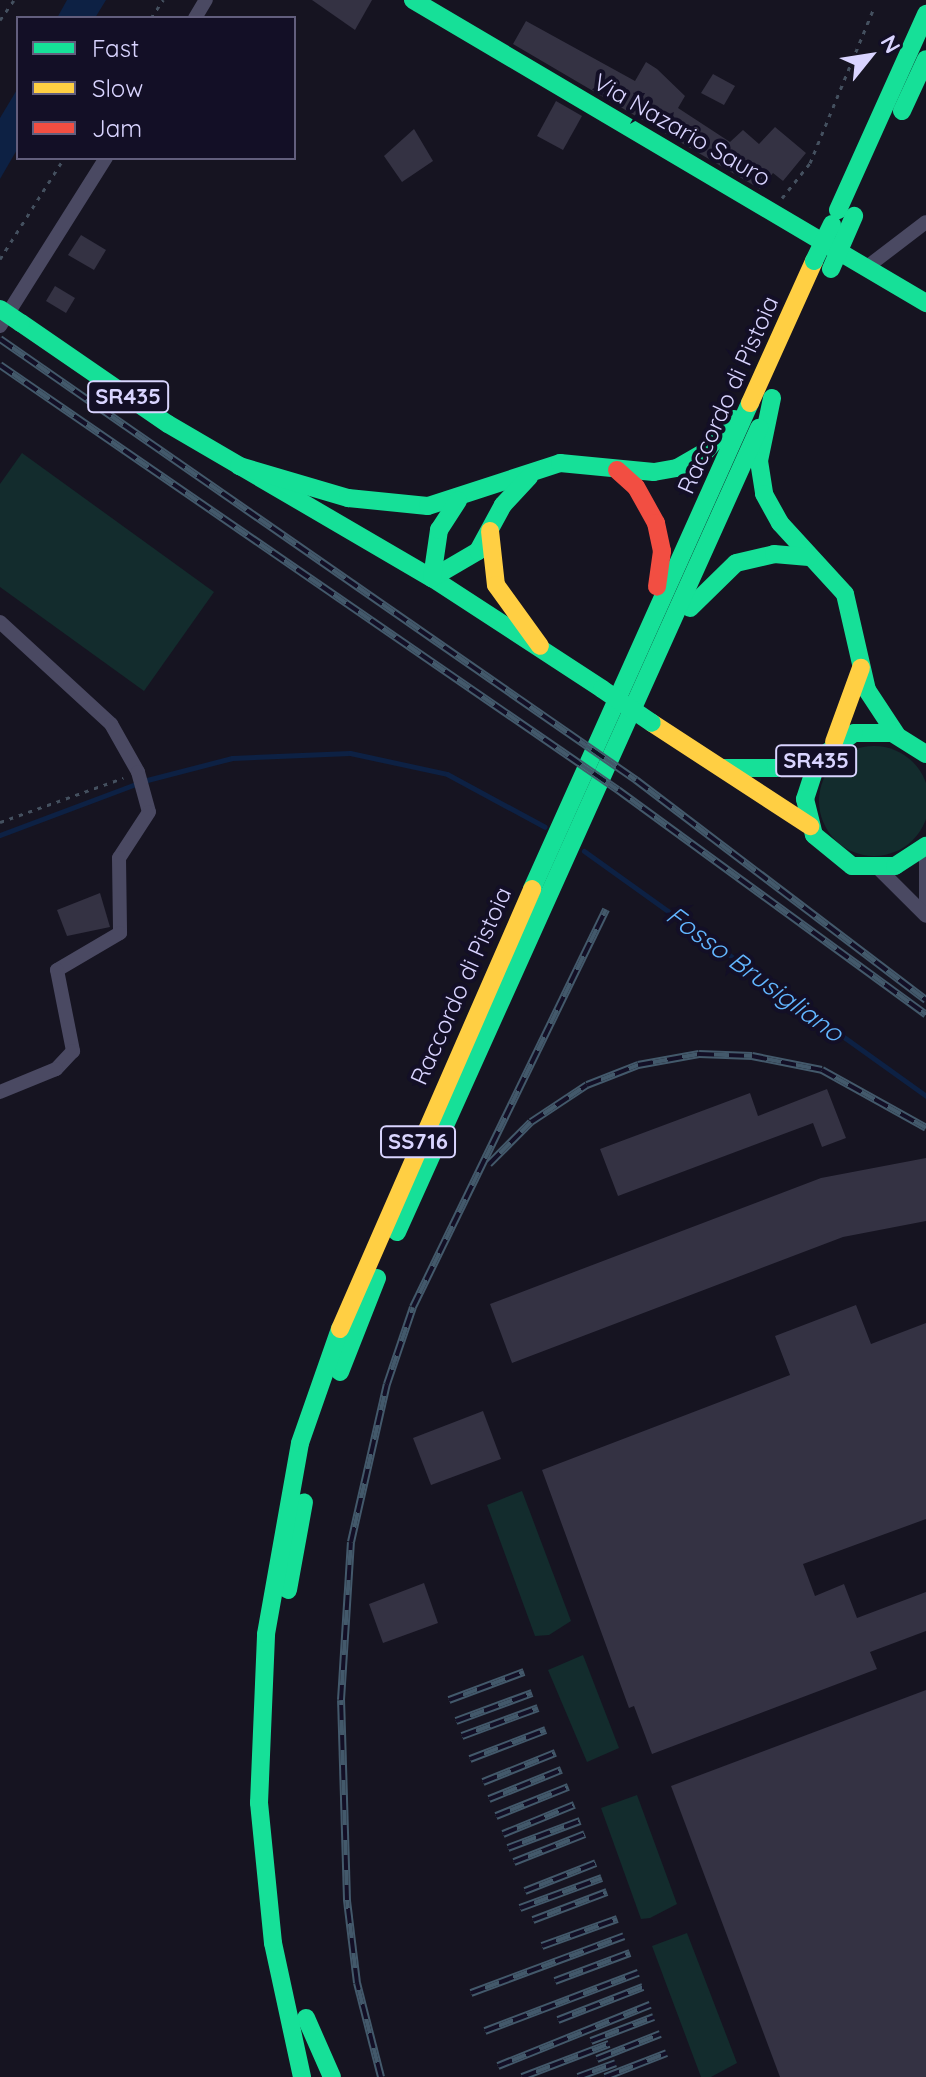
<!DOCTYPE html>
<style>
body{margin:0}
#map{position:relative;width:926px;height:2077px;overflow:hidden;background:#161421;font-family:Quicksand,sans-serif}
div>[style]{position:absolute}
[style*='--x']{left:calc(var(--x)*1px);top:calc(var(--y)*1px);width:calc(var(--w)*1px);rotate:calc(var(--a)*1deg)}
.green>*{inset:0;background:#132c2d}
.round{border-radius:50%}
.water>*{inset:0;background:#0d2144}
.stream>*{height:5px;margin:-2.5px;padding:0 2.5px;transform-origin:2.5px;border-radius:2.5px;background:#0d2144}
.building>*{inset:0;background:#343243}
.path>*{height:3px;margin-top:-1.5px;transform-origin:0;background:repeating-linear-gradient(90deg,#44505f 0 4px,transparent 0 10px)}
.street>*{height:14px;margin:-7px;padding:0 7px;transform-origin:7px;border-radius:7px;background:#4a4962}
.fast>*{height:18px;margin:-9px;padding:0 9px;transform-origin:9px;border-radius:9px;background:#16e098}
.slow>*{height:18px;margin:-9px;padding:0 9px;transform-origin:9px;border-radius:9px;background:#ffcf43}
.jam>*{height:18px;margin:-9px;padding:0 9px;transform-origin:9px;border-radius:9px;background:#f24e42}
.rail>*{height:8px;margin-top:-4px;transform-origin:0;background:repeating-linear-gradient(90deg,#130f26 0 15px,#43596b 0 30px);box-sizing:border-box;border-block:2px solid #43596b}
.fast-bridge>*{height:18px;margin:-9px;padding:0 9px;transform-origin:9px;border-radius:9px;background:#16e098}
span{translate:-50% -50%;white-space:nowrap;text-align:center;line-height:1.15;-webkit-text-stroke:8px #130f26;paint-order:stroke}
.shield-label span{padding:2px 6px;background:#130f26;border:2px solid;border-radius:6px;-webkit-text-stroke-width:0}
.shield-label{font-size:22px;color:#d9d4ff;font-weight:700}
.street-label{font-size:24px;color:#d9d4ff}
.water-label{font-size:26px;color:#62b6ff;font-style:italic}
.legend{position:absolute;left:16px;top:16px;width:280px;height:144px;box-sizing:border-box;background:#130f26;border:2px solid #625e7d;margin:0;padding:10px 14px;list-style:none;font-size:24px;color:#d9d4ff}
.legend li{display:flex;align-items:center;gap:16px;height:40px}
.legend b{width:40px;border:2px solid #625e7d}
.north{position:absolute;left:830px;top:16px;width:80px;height:80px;-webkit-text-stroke:6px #130f26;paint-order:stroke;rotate:60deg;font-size:22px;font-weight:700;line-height:32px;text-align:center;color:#d9d4ff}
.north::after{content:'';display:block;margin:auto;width:28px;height:36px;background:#d9d4ff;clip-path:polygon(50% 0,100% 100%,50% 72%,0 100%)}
</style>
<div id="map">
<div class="green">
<div style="clip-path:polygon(22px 453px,214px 592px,144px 691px,0 587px,0 484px)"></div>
<div class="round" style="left:819px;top:746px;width:110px;height:110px"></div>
<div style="clip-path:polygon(522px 1491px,571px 1621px,549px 1635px,535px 1636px,487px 1505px)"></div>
<div style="clip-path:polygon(583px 1655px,619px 1748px,587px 1762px,548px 1670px)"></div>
<div style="clip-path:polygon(637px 1795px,677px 1904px,650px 1918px,641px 1919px,601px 1808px)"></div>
<div style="clip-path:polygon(687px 1933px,737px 2063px,711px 2077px,701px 2077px,652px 1946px)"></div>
</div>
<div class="water">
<div style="clip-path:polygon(67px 0,106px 0,95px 18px,57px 18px)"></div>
<div style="clip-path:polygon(18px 88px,18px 148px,0 179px,0 118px)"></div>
</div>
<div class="stream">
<div style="--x:147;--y:780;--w:88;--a:-14.5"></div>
<div style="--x:232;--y:758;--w:118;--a:-2.4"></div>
<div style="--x:350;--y:753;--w:99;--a:12.2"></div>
<div style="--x:447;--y:774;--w:111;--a:28.4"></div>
<div style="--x:0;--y:835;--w:145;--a:-20.6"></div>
<div style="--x:584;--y:851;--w:421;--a:35.6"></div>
</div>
<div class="building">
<div style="clip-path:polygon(312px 0,372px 0,355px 30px)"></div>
<div style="clip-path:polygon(526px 21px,635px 81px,646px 62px,657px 69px,685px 96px,678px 108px,730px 142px,743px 130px,759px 144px,775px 127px,806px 153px,783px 181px,773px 173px,760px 189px,513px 44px)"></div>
<div style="clip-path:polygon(713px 74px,735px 86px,724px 105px,701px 93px)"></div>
<div style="clip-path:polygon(556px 101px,582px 116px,563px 150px,537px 136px)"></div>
<div style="clip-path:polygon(414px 129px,433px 161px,402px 182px,384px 156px)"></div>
<div style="clip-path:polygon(81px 235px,106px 250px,94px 270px,68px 255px)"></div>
<div style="clip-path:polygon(55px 286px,75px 298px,66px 313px,46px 301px)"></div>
<div style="clip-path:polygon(100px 893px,110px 927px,67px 936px,57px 910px)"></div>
<div style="clip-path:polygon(827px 1089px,846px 1138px,822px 1147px,813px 1123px,618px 1196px,600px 1149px,750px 1093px,758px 1116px)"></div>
<div style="clip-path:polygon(926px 1158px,926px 1221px,843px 1237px,512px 1363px,490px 1304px,821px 1178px)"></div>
<div style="clip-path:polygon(856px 1305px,871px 1344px,926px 1323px,926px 1519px,803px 1564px,815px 1596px,844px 1584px,857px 1618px,926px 1592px,926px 1631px,870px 1652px,877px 1669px,652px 1754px,634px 1706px,629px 1708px,542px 1470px,790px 1375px,775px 1336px)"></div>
<div style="clip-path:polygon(483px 1411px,501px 1459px,431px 1485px,413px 1438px)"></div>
<div style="clip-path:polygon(424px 1583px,438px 1623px,383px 1643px,369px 1604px)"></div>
<div style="clip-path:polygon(926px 1690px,926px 2077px,780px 2077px,671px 1786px)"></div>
</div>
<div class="path">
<div style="--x:151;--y:18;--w:22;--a:-56"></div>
<div style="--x:0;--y:20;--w:24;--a:-55"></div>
<div style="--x:782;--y:198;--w:45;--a:-51.3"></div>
<div style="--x:810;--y:163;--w:168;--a:-67.6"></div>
<div style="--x:0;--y:259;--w:120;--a:-57.6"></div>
<div style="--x:0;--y:822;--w:131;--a:-19.7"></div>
</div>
<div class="street">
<div style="--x:195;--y:18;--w:21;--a:-59"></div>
<div style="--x:867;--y:267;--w:74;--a:-37.3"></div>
<div style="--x:0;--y:326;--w:199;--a:-57.8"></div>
<div style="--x:0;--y:622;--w:151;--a:42.6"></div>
<div style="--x:111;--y:724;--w:55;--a:60.6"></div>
<div style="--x:138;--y:772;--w:41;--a:74.6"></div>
<div style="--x:149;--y:812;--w:55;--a:123.1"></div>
<div style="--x:119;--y:858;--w:75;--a:89.2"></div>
<div style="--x:120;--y:933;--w:73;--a:149.6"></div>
<div style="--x:57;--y:970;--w:83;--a:78.8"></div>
<div style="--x:73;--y:1051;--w:25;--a:133"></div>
<div style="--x:56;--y:1069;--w:61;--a:157.7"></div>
<div style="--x:926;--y:848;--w:56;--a:90"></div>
<div style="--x:879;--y:869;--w:66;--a:45"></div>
</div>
<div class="fast">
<div style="--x:413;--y:0;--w:596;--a:30.57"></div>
<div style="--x:902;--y:111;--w:57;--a:-65.2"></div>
<div style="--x:838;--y:210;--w:215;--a:-65.8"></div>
<div style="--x:21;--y:323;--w:178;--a:34.5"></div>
<div style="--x:168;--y:424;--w:306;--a:30.3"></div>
<div style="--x:432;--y:578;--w:203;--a:33.1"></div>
<div style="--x:772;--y:398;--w:64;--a:101.7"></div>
<div style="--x:759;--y:461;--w:33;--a:81"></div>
<div style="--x:764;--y:494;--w:33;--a:61"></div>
<div style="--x:780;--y:523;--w:96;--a:47.5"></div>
<div style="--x:845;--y:594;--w:98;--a:77.1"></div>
<div style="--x:867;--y:690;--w:53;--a:56.6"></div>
<div style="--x:239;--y:466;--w:114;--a:16.4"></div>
<div style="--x:348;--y:498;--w:80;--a:5.7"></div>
<div style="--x:428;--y:506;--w:139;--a:-18"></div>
<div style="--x:560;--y:463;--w:94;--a:5.5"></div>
<div style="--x:654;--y:472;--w:23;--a:-10"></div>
<div style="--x:677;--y:468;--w:32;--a:-30"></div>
<div style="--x:705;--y:452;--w:44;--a:-48.7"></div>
<div style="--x:432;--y:578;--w:53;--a:-30.4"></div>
<div style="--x:478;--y:551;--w:52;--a:-61.5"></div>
<div style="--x:503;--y:505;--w:38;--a:-47"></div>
<div style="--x:432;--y:578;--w:49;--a:-81.7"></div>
<div style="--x:439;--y:530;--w:35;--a:-57"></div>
<div style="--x:690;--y:608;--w:64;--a:-44.4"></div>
<div style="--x:736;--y:563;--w:39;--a:-13"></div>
<div style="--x:774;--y:554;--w:35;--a:5"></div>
<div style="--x:926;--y:754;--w:40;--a:-148"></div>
<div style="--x:892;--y:733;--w:38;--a:180"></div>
<div style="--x:854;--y:733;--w:44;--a:144.2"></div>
<div style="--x:818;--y:759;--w:42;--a:108"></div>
<div style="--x:805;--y:799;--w:37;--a:76"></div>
<div style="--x:814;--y:835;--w:49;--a:39.2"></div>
<div style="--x:852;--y:866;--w:43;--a:0"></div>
<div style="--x:895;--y:866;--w:37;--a:-33"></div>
<div style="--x:724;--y:768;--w:52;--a:0"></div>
<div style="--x:776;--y:768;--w:43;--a:-12.1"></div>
<div style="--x:532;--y:889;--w:533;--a:-65.84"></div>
<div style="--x:397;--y:1232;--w:882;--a:-65.76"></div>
<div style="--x:340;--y:1372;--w:101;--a:-68.5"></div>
<div style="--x:288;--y:1590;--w:89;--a:-79.7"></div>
<div style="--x:306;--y:2018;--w:64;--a:66.2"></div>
<div style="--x:302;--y:2077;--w:137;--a:-102.2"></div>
<div style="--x:273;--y:1943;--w:141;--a:-95.7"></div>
<div style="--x:259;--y:1803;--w:169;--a:-87.6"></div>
<div style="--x:266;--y:1634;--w:194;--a:-79.9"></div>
<div style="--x:300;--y:1443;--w:121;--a:-70.7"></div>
</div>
<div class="slow">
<div style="--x:750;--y:403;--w:156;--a:-65.7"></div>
<div style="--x:490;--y:531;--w:54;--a:83.7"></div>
<div style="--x:496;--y:585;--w:75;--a:54.2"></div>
<div style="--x:652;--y:723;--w:189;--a:33.1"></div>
<div style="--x:834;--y:742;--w:79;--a:-70"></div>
<div style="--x:340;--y:1329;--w:480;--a:-66.4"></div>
</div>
<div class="jam">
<div style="--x:617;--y:470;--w:25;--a:42"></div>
<div style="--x:636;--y:487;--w:41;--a:60.9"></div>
<div style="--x:656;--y:523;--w:29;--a:78"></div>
<div style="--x:662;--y:551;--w:36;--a:98"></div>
</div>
<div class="rail">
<div style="--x:0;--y:339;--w:774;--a:34.74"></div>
<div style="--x:636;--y:780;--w:364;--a:37.2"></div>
<div style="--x:0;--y:365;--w:750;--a:34.52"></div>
<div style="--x:618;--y:790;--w:381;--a:36.1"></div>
<div style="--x:489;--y:1164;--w:59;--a:-45"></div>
<div style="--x:531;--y:1122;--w:67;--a:-33.5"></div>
<div style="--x:587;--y:1085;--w:55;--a:-21.4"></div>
<div style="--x:638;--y:1065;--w:62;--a:-10.2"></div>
<div style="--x:699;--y:1054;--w:53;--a:2.2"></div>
<div style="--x:752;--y:1056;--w:71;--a:11.3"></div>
<div style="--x:822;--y:1070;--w:119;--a:29.1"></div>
<div style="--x:449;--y:1700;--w:80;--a:-20.5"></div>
<div style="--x:456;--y:1721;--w:81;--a:-20.2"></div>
<div style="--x:462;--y:1736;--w:81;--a:-20.2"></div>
<div style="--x:470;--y:1759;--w:81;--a:-20.9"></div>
<div style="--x:483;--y:1782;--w:78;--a:-21.9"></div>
<div style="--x:489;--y:1799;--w:78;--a:-21.9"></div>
<div style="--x:496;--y:1816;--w:78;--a:-21.9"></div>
<div style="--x:503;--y:1834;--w:77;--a:-22.2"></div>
<div style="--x:508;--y:1848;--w:77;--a:-20.6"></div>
<div style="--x:514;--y:1862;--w:76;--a:-21.5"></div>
<div style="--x:525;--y:1891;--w:76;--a:-21.5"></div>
<div style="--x:520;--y:1908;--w:87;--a:-20.1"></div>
<div style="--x:533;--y:1920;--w:79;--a:-20.7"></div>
<div style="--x:542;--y:1946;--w:80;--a:-19.8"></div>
<div style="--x:555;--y:1981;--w:80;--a:-20.5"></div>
<div style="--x:471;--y:1993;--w:163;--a:-20.4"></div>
<div style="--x:558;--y:2020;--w:91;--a:-21.2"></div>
<div style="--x:485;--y:2031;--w:164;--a:-20.8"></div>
<div style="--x:591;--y:2041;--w:67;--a:-20.9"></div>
<div style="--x:597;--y:2059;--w:68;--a:-21.6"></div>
<div style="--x:498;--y:2066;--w:164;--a:-21.9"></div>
<div style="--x:381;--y:2077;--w:97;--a:-104.3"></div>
<div style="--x:357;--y:1983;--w:84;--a:-96.9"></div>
<div style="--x:347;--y:1900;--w:200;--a:-91.7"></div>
<div style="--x:341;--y:1700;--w:158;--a:-86.4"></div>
<div style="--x:351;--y:1542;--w:162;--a:-77.2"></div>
<div style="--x:387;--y:1384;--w:81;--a:-71.3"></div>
<div style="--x:413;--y:1307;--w:442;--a:-64.1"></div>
<div style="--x:522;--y:2077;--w:93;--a:-20.8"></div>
<div style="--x:578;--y:2077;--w:40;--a:-20.2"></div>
<div style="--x:605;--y:2077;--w:66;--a:-21.2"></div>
</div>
<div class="fast-bridge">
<div style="--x:814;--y:261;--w:41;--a:-64.1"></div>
<div style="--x:831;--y:269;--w:58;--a:-66.5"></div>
<div style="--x:0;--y:309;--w:25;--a:34"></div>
<div style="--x:602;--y:689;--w:60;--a:34.2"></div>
</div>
<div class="shield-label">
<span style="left:128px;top:397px">SR435</span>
<span style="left:816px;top:761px">SR435</span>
<span style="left:418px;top:1142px">SS716</span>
</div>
<div class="street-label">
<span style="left:682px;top:130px;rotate:30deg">Via Nazario Sauro</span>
<span style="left:728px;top:395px;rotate:-66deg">Raccordo di Pistoia</span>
<span style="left:461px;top:986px;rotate:-66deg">Raccordo di Pistoia</span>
</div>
<div class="water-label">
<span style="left:755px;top:974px;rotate:36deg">Fosso Brusigliano</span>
</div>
<ul class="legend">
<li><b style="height:10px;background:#16e098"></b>Fast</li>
<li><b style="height:10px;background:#ffcf43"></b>Slow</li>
<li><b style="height:10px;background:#f24e42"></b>Jam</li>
</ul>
<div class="north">N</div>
</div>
